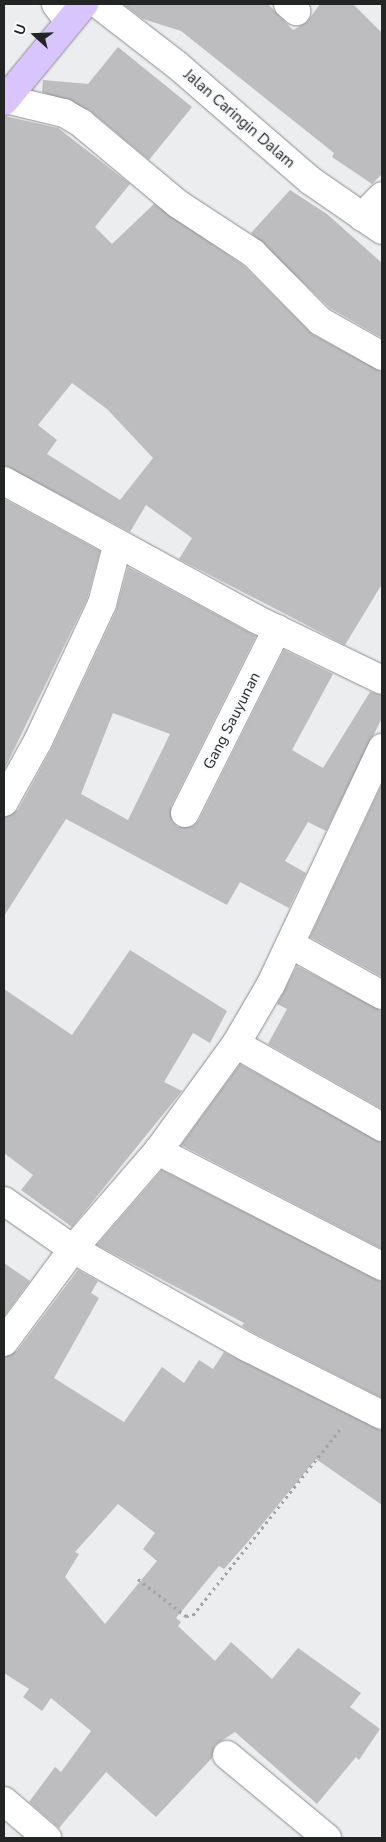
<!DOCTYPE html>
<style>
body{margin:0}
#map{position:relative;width:386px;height:1842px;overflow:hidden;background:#ecedee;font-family:"Nunito Sans",sans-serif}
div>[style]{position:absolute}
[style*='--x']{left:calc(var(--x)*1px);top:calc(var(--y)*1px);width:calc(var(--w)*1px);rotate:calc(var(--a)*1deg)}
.building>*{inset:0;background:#bdbcbe}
.path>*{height:3px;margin-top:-1.5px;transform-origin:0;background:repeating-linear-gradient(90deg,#a2a3a4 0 2.5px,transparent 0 6.5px)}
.roads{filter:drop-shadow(0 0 1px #8b8c8d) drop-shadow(0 0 1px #8b8c8d)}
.minor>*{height:28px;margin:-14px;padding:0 14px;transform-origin:14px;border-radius:14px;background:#fff}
.major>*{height:28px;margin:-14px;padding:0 14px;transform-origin:14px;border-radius:14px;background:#d9c5fd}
span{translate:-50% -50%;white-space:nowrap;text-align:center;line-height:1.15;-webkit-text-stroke:5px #f9fafc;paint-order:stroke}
.street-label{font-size:15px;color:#232424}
.frame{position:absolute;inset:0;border:5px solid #232424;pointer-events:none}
.north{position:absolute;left:10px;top:10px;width:50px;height:50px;-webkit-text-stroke:4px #f9fafc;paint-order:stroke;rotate:290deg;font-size:14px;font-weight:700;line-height:20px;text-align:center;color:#232424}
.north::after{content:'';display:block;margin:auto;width:18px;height:22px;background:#232424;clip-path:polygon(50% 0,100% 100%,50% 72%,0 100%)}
</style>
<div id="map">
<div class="building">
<div style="clip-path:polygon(123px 4px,268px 4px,293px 30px,307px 22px,320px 4px,353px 4px,382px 33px,382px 174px,372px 184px,332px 157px,334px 153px,181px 31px,143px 19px)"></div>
<div style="clip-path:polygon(118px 47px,192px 107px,149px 160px,89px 110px,42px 92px,43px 80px,88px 84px)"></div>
<div style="clip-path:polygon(evenodd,4px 116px,58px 128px,130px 184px,95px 227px,112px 244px,154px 204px,243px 265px,312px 334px,382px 372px,382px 584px,345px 645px,179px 559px,192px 538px,146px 505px,130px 532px,4px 465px,4px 116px,72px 383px,107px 409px,153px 458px,120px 500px,47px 454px,57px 440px,38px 425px,72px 383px)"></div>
<div style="clip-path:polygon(290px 190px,327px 214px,382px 263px,382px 338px,330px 308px,251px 233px)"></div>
<div style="clip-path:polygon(4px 499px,100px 551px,87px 599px,4px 770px)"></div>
<div style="clip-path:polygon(evenodd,128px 567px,256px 636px,171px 806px,172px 821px,178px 827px,193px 826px,199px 820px,284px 650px,333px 674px,292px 750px,323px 768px,370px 692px,382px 695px,382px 718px,326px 831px,308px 822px,285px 861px,306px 873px,289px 908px,240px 882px,227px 905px,66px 819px,4px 916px,4px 818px,18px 810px,52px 748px,116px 611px,128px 567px,113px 713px,170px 734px,128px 820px,81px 794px,113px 713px)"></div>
<div style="clip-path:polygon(382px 784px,382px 977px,310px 937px)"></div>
<div style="clip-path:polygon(130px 950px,227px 1011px,210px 1043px,193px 1033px,164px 1082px,182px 1091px,72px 1227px,21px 1190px,33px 1175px,4px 1153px,4px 989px,72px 1035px)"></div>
<div style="clip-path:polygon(297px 966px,382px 1011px,382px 1109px,268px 1044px,287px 1009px,277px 1004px)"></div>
<div style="clip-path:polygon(240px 1064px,382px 1143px,382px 1249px,181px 1145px)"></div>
<div style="clip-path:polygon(162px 1170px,382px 1282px,382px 1398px,254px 1333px,242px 1326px,244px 1323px,97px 1245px)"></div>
<div style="clip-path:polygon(4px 1263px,30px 1281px,4px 1316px)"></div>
<div style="clip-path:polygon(evenodd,78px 1270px,98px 1281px,91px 1293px,99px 1298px,54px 1378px,124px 1422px,162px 1367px,184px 1383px,199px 1360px,213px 1369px,224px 1352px,382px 1431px,382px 1505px,316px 1459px,246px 1544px,224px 1569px,219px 1566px,176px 1618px,181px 1622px,178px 1626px,215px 1661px,231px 1642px,272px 1679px,298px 1648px,361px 1693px,350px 1707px,380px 1729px,359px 1760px,356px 1757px,317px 1804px,235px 1732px,215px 1745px,212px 1758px,156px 1817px,106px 1772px,59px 1828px,29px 1802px,55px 1767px,61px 1772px,91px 1731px,51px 1698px,42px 1711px,23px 1697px,29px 1689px,4px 1673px,4px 1357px,17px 1351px,78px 1270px,118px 1504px,155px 1533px,143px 1549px,157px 1561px,105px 1624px,65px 1577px,79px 1554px,75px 1552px,118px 1504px)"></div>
</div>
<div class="path">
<div style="--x:138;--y:1579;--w:61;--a:37.6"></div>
<div style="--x:186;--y:1616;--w:7;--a:-8"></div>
<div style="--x:193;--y:1615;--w:241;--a:-51.6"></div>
</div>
<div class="roads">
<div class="minor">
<div style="--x:56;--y:4;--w:22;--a:54"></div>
<div style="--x:98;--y:4;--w:100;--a:37.7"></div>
<div style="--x:177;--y:65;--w:177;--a:40.9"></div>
<div style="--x:311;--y:181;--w:86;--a:34.6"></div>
<div style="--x:288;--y:4;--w:11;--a:41"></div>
<div style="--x:5;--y:99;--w:61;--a:13.3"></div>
<div style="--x:64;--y:113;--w:20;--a:30"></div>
<div style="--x:81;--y:123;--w:126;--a:39.9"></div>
<div style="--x:178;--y:204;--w:90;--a:33.2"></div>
<div style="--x:253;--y:253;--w:95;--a:45.4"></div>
<div style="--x:320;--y:321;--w:71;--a:29.4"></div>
<div style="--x:362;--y:217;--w:29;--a:-46"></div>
<div style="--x:4;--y:481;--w:285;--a:28.7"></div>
<div style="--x:254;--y:618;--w:142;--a:25.8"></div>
<div style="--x:4;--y:802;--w:70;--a:-60.9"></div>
<div style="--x:38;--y:741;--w:151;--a:-65"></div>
<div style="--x:102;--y:604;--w:60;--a:-75.5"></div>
<div style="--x:185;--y:813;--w:206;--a:-63.4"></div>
<div style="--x:290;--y:944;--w:105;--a:29"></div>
<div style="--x:236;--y:1044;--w:168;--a:29.6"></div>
<div style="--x:158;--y:1151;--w:252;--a:27.2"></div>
<div style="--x:4;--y:1201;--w:84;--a:34.8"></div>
<div style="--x:73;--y:1249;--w:200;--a:29.4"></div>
<div style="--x:247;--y:1347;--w:151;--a:26.7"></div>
<div style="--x:4;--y:1342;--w:116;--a:-53.4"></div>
<div style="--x:73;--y:1249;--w:130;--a:-49.1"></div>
<div style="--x:158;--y:1151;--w:132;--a:-53.9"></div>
<div style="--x:236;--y:1044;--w:69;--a:-59.7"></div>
<div style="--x:271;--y:984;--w:261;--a:-64.8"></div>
<div style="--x:227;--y:1755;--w:130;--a:39.7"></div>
<div style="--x:4;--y:1801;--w:57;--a:40.7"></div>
</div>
<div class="major">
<div style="--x:4;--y:101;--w:126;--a:-50.5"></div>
</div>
</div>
<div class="street-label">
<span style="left:239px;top:119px;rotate:41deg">Jalan Caringin Dalam</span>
<span style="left:232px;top:721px;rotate:-63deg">Gang Sauyunan</span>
</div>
<div class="frame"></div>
<div class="north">U</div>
</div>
